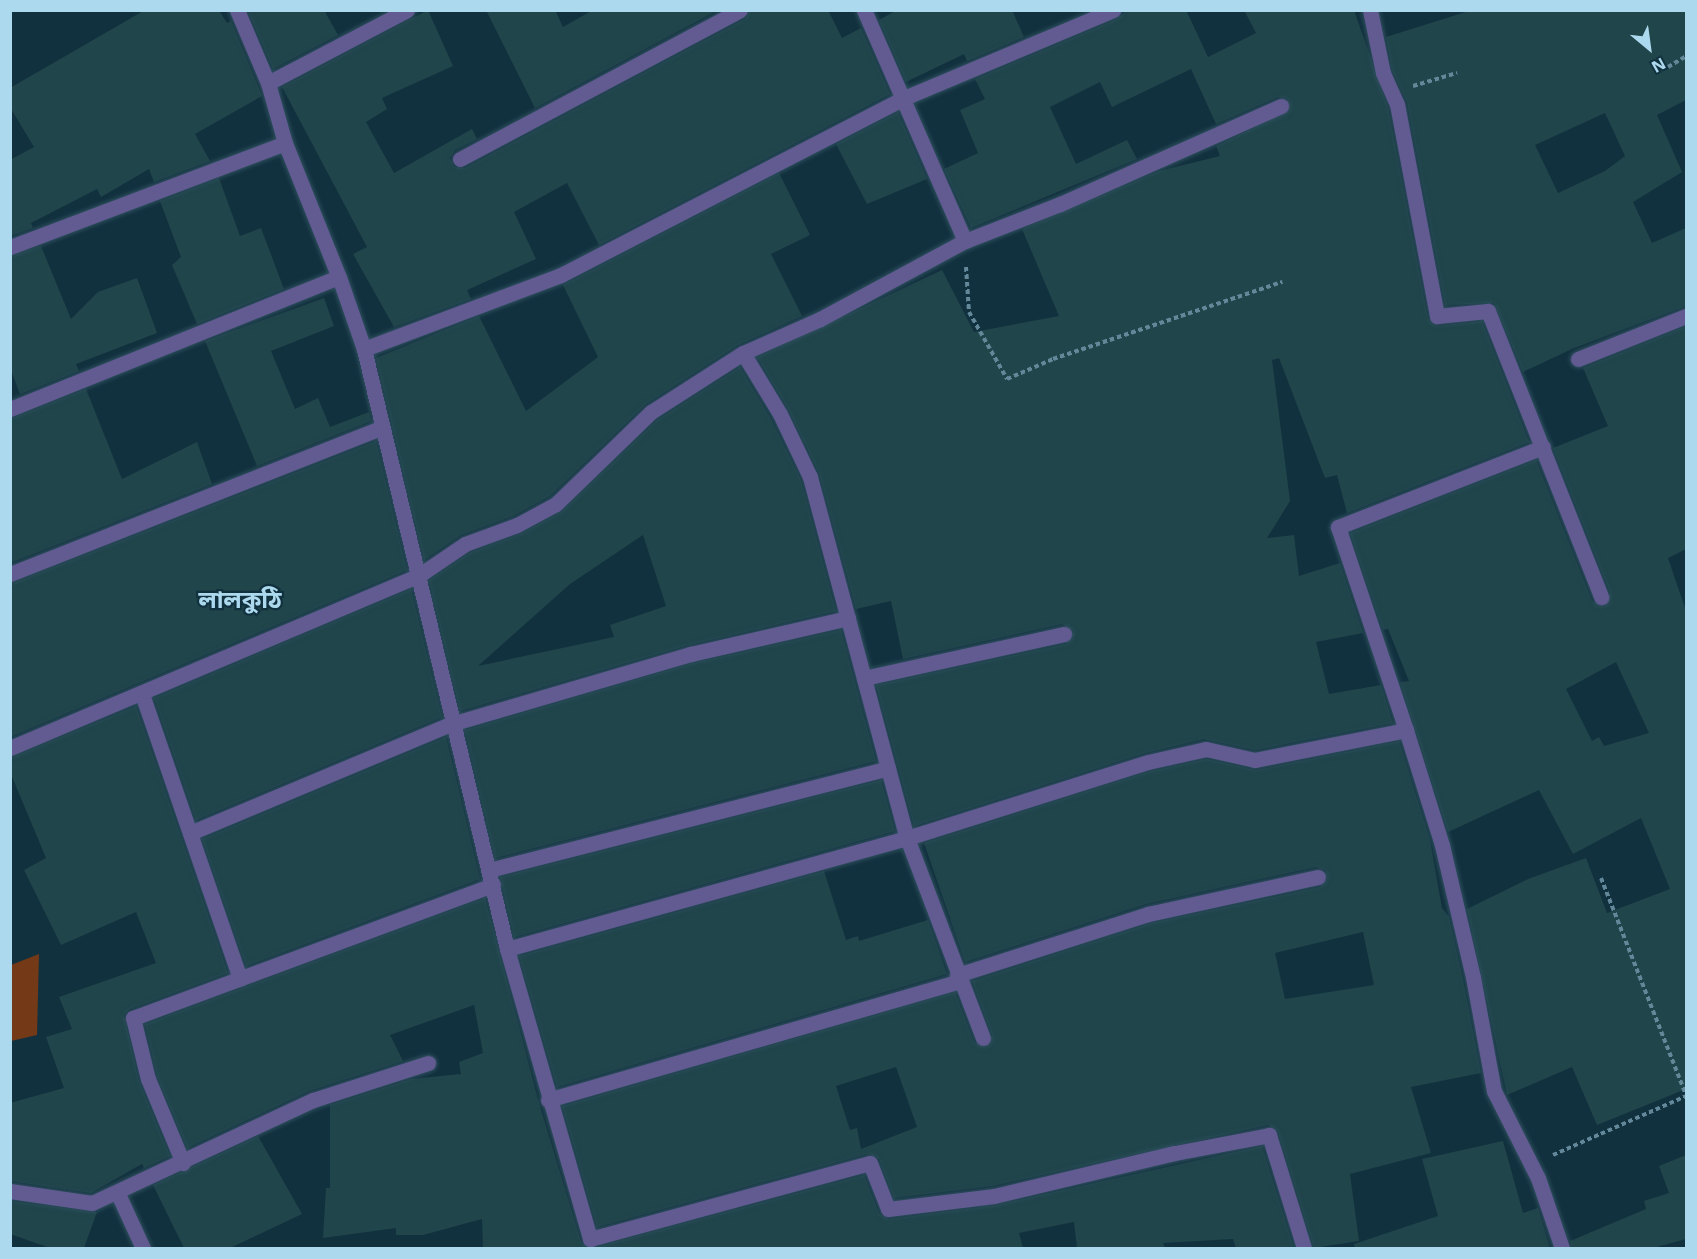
<!DOCTYPE html>
<meta charset="utf-8">
<style>
body{margin:0}
#map{position:relative;width:1697px;height:1259px;overflow:hidden;background:#12313f;font-family:Georgia,"Noto Sans Bengali",serif}
div>[style]{position:absolute}
[style*='--x']{left:calc(var(--x)*1px);top:calc(var(--y)*1px);width:calc(var(--w)*1px);rotate:calc(var(--a)*1deg)}
.green>*{inset:0;background:#743a17}
.building>*{inset:0;background:#20454b}
.path>*{height:4px;margin-top:-2px;transform-origin:0;background:repeating-linear-gradient(90deg,#63889a 0 4.5px,transparent 0 7.5px)}
.roads{filter:drop-shadow(0 0 2px #2e4f5e) drop-shadow(0 0 2px #2e4f5e)}
.minor>*{height:15px;margin:-7.5px;padding:0 7.5px;transform-origin:7.5px;border-radius:7.5px;background:#625b92}
span{translate:-50% -50%;white-space:nowrap;text-align:center;line-height:1.15;-webkit-text-stroke:4.5px #12313f;paint-order:stroke}
.district-label{font-size:24px;color:#add9ee;font-weight:700}
.frame{position:absolute;inset:0;border:12px solid #add9ee;pointer-events:none}
.north{position:absolute;left:1619px;top:18px;width:60px;height:60px;-webkit-text-stroke:4px #12313f;paint-order:stroke;rotate:151deg;font-size:16px;font-weight:700;line-height:24px;text-align:center;color:#add9ee}
.north::after{content:'';display:block;margin:auto;width:21px;height:27px;background:#add9ee;clip-path:polygon(50% 0,100% 100%,50% 72%,0 100%)}
</style>
<div id="map">
<div class="green">
<div style="clip-path:polygon(39px 954px,37px 1035px,11px 1041px,11px 965px)"></div>
</div>
<div class="building">
<div style="clip-path:polygon(145px 10px,219px 10px,227px 23px,231px 21px,262px 96px,195px 134px,210px 161px,154px 182px,149px 169px,101px 197px,97px 189px,31px 223px,33px 228px,10px 236px,10px 160px,34px 147px,10px 107px,10px 88px)"></div>
<div style="clip-path:polygon(324px 10px,338px 35px,273px 69px,248px 11px)"></div>
<div style="clip-path:polygon(428px 10px,453px 66px,382px 98px,387px 109px,366px 122px,394px 173px,472px 129px,477px 139px,455px 150px,450px 158px,454px 167px,465px 168px,745px 19px,750px 10px,828px 10px,842px 38px,861px 28px,890px 94px,599px 245px,567px 183px,514px 212px,536px 259px,467px 290px,471px 299px,394px 327px,353px 254px,367px 247px,282px 87px)"></div>
<div style="clip-path:polygon(486px 10px,555px 10px,563px 27px,593px 10px,718px 10px,535px 108px)"></div>
<div style="clip-path:polygon(897px 10px,1012px 10px,1024px 37px,967px 61px,964px 54px,906px 82px,879px 20px)"></div>
<div style="clip-path:polygon(1127px 10px,1186px 10px,1208px 57px,1256px 33px,1244px 10px,1354px 10px,1388px 107px,1428px 318px,1437px 326px,1482px 321px,1529px 442px,1347px 513px,1337px 475px,1325px 478px,1279px 358px,1272px 360px,1290px 501px,1267px 538px,1294px 535px,1299px 576px,1340px 563px,1363px 633px,1316px 642px,1329px 694px,1381px 685px,1393px 723px,1255px 750px,1204px 739px,1145px 753px,914px 826px,876px 685px,1066px 644px,1073px 631px,1062px 624px,903px 659px,891px 601px,856px 609px,819px 473px,788px 409px,757px 357px,942px 270px,974px 332px,1059px 316px,1022px 229px,1159px 171px,1220px 156px,1216px 146px,1289px 111px,1287px 99px,1278px 97px,1216px 124px,1191px 69px,1112px 107px,1100px 82px,1050px 107px,1076px 164px,1127px 140px,1137px 159px,971px 228px,944px 169px,978px 153px,960px 110px,985px 99px,975px 79px,1117px 19px)"></div>
<div style="clip-path:polygon(evenodd,1472px 10px,1686px 10px,1686px 100px,1657px 115px,1682px 172px,1633px 202px,1652px 243px,1686px 228px,1686px 306px,1574px 348px,1523px 372px,1494px 303px,1445px 305px,1407px 102px,1392px 70px,1386px 37px,1472px 10px,1605px 113px,1625px 156px,1605px 171px,1558px 193px,1535px 145px,1605px 113px)"></div>
<div style="clip-path:polygon(898px 112px,927px 179px,867px 204px,836px 144px)"></div>
<div style="clip-path:polygon(779px 173px,810px 235px,771px 254px,802px 316px,738px 345px,646px 404px,550px 496px,513px 516px,461px 535px,424px 560px,376px 358px,479px 316px,526px 411px,598px 357px,563px 285px)"></div>
<div style="clip-path:polygon(219px 178px,240px 236px,261px 228px,284px 289px,197px 324px,172px 265px,181px 257px,160px 201px)"></div>
<div style="clip-path:polygon(41px 246px,71px 319px,98px 292px,137px 278px,157px 333px,76px 364px,79px 371px,20px 394px,10px 368px,10px 256px)"></div>
<div style="clip-path:polygon(324px 298px,334px 326px,271px 351px,295px 409px,318px 398px,330px 427px,369px 412px,371px 421px,257px 466px,205px 341px)"></div>
<div style="clip-path:polygon(evenodd,1686px 326px,1686px 549px,1668px 558px,1686px 611px,1686px 1089px,1597px 1125px,1572px 1067px,1507px 1095px,1467px 909px,1528px 879px,1586px 858px,1607px 913px,1670px 889px,1641px 818px,1573px 854px,1539px 790px,1448px 832px,1400px 682px,1409px 681px,1388px 629px,1383px 630px,1350px 533px,1536px 460px,1592px 601px,1605px 606px,1610px 593px,1553px 448px,1608px 426px,1583px 368px,1686px 326px,1616px 662px,1649px 733px,1604px 746px,1599px 737px,1592px 741px,1566px 689px,1616px 662px)"></div>
<div style="clip-path:polygon(evenodd,740px 367px,771px 419px,801px 480px,836px 611px,689px 645px,460px 711px,429px 580px,469px 553px,520px 534px,561px 512px,657px 420px,740px 367px,643px 535px,666px 606px,610px 625px,614px 637px,478px 666px,570px 584px,643px 535px)"></div>
<div style="clip-path:polygon(86px 389px,122px 479px,197px 442px,212px 484px,10px 563px,10px 419px)"></div>
<div style="clip-path:polygon(376px 441px,407px 570px,10px 737px,10px 584px)"></div>
<div style="clip-path:polygon(411px 589px,442px 717px,196px 820px,154px 698px)"></div>
<div style="clip-path:polygon(841px 630px,876px 761px,495px 858px,465px 730px,693px 663px)"></div>
<div style="clip-path:polygon(136px 706px,228px 973px,130px 1009px,124px 1015px,139px 1081px,170px 1156px,144px 1168px,142px 1164px,91px 1193px,10px 1181px,10px 1103px,64px 1088px,46px 1037px,72px 1029px,59px 997px,156px 963px,136px 912px,61px 945px,24px 870px,46px 858px,10px 772px,10px 758px)"></div>
<div style="clip-path:polygon(446px 737px,480px 879px,246px 966px,202px 839px)"></div>
<div style="clip-path:polygon(evenodd,1399px 741px,1430px 840px,1442px 908px,1449px 917px,1463px 979px,1481px 1073px,1411px 1087px,1431px 1153px,1350px 1174px,1359px 1241px,1314px 1248px,1278px 1132px,1268px 1125px,992px 1186px,894px 1198px,879px 1159px,867px 1154px,597px 1227px,562px 1106px,955px 992px,974px 1042px,986px 1047px,992px 1035px,972px 981px,1151px 923px,1320px 887px,1327px 879px,1325px 870px,1316px 867px,1146px 904px,965px 962px,924px 843px,1151px 771px,1206px 759px,1256px 770px,1399px 741px,1363px 932px,1374px 985px,1285px 999px,1275px 953px,1363px 932px,1399px 741px,896px 1067px,917px 1127px,861px 1149px,857px 1128px,850px 1130px,836px 1086px,896px 1067px)"></div>
<div style="clip-path:polygon(881px 780px,895px 831px,514px 937px,500px 877px)"></div>
<div style="clip-path:polygon(824px 871px,846px 940px,858px 936px,859px 941px,928px 920px,947px 974px,557px 1087px,519px 956px)"></div>
<div style="clip-path:polygon(485px 898px,539px 1103px,581px 1242px,588px 1248px,483px 1248px,482px 1219px,423px 1235px,396px 1235px,396px 1228px,323px 1238px,326px 1188px,330px 1188px,330px 1105px,411px 1079px,461px 1074px,459px 1062px,483px 1053px,474px 1005px,390px 1035px,403px 1061px,309px 1091px,187px 1148px,157px 1076px,145px 1024px)"></div>
<div style="clip-path:polygon(258px 1136px,302px 1214px,230px 1248px,184px 1248px,153px 1185px)"></div>
<div style="clip-path:polygon(1503px 1141px,1523px 1213px,1538px 1208px,1550px 1248px,1355px 1248px,1354px 1244px,1438px 1216px,1422px 1159px)"></div>
<div style="clip-path:polygon(1262px 1146px,1294px 1248px,1236px 1248px,1233px 1239px,1163px 1243px,1165px 1248px,1077px 1248px,1074px 1222px,1019px 1233px,1023px 1248px,592px 1248px,864px 1175px,879px 1213px,889px 1219px,996px 1205px)"></div>
<div style="clip-path:polygon(1686px 1155px,1686px 1239px,1653px 1248px,1572px 1248px,1570px 1241px,1646px 1209px,1644px 1201px,1669px 1193px,1659px 1166px)"></div>
<div style="clip-path:polygon(10px 1201px,97px 1212px,84px 1248px,50px 1248px,10px 1234px)"></div>
</div>
<div class="path">
<div style="--x:1668;--y:67;--w:21;--a:-31"></div>
<div style="--x:1413;--y:86;--w:46;--a:-16.5"></div>
<div style="--x:966;--y:267;--w:45;--a:86.2"></div>
<div style="--x:969;--y:312;--w:77;--a:60.4"></div>
<div style="--x:1007;--y:379;--w:50;--a:-23.5"></div>
<div style="--x:1053;--y:359;--w:242;--a:-18.6"></div>
<div style="--x:1601;--y:878;--w:233;--a:68.6"></div>
<div style="--x:1553;--y:1155;--w:145;--a:-23.9"></div>
</div>
<div class="roads">
<div class="minor">
<div style="--x:237;--y:10;--w:79;--a:67"></div>
<div style="--x:268;--y:83;--w:62;--a:74.2"></div>
<div style="--x:285;--y:143;--w:144;--a:68.1"></div>
<div style="--x:339;--y:277;--w:76;--a:70.9"></div>
<div style="--x:364;--y:349;--w:617;--a:76.59"></div>
<div style="--x:507;--y:949;--w:302;--a:74"></div>
<div style="--x:590;--y:1239;--w:290;--a:-15.2"></div>
<div style="--x:870;--y:1163;--w:49;--a:68.6"></div>
<div style="--x:888;--y:1209;--w:107;--a:-7"></div>
<div style="--x:994;--y:1196;--w:186;--a:-13.4"></div>
<div style="--x:1175;--y:1153;--w:96;--a:-10.8"></div>
<div style="--x:1269;--y:1135;--w:118;--a:72.8"></div>
<div style="--x:864;--y:10;--w:252;--a:66.4"></div>
<div style="--x:1370;--y:10;--w:64;--a:78.3"></div>
<div style="--x:1383;--y:73;--w:34;--a:66"></div>
<div style="--x:1397;--y:104;--w:216;--a:79.3"></div>
<div style="--x:1437;--y:316;--w:51;--a:-5.6"></div>
<div style="--x:1488;--y:311;--w:308;--a:68.4"></div>
<div style="--x:268;--y:83;--w:157;--a:-27.7"></div>
<div style="--x:460;--y:159;--w:317;--a:-28"></div>
<div style="--x:10;--y:247;--w:294;--a:-20.7"></div>
<div style="--x:364;--y:349;--w:210;--a:-20.6"></div>
<div style="--x:561;--y:275;--w:386;--a:-27.3"></div>
<div style="--x:904;--y:98;--w:227;--a:-22.8"></div>
<div style="--x:743;--y:353;--w:71;--a:58.8"></div>
<div style="--x:780;--y:414;--w:70;--a:64.5"></div>
<div style="--x:810;--y:477;--w:374;--a:75"></div>
<div style="--x:907;--y:838;--w:253;--a:-17.5"></div>
<div style="--x:1148;--y:762;--w:59;--a:-12.6"></div>
<div style="--x:1206;--y:749;--w:50;--a:12.7"></div>
<div style="--x:1255;--y:760;--w:154;--a:-11.2"></div>
<div style="--x:1406;--y:730;--w:121;--a:72.6"></div>
<div style="--x:1442;--y:845;--w:136;--a:76.8"></div>
<div style="--x:1473;--y:977;--w:116;--a:79.6"></div>
<div style="--x:1494;--y:1091;--w:97;--a:63.2"></div>
<div style="--x:1538;--y:1178;--w:74;--a:71.1"></div>
<div style="--x:1578;--y:359;--w:116;--a:-21.7"></div>
<div style="--x:10;--y:409;--w:354;--a:-21.9"></div>
<div style="--x:10;--y:574;--w:399;--a:-21.5"></div>
<div style="--x:864;--y:678;--w:205;--a:-12.4"></div>
<div style="--x:142;--y:694;--w:301;--a:71"></div>
<div style="--x:1406;--y:730;--w:214;--a:-108.5"></div>
<div style="--x:1338;--y:527;--w:220;--a:-21.3"></div>
<div style="--x:10;--y:748;--w:443;--a:-22.9"></div>
<div style="--x:418;--y:576;--w:57;--a:-34.2"></div>
<div style="--x:465;--y:544;--w:55;--a:-20.1"></div>
<div style="--x:517;--y:525;--w:44;--a:-28.3"></div>
<div style="--x:556;--y:504;--w:132;--a:-44.1"></div>
<div style="--x:651;--y:412;--w:109;--a:-32.7"></div>
<div style="--x:743;--y:353;--w:84;--a:-23.8"></div>
<div style="--x:820;--y:319;--w:165;--a:-28.3"></div>
<div style="--x:965;--y:241;--w:102;--a:-21.3"></div>
<div style="--x:1060;--y:204;--w:242;--a:-23.9"></div>
<div style="--x:190;--y:833;--w:283;--a:-22.7"></div>
<div style="--x:451;--y:724;--w:250;--a:-16.3"></div>
<div style="--x:691;--y:654;--w:161;--a:-12.9"></div>
<div style="--x:489;--y:870;--w:412;--a:-14.3"></div>
<div style="--x:507;--y:949;--w:415;--a:-15.5"></div>
<div style="--x:907;--y:838;--w:214;--a:69.2"></div>
<div style="--x:957;--y:975;--w:201;--a:-17.7"></div>
<div style="--x:1148;--y:914;--w:174;--a:-12.3"></div>
<div style="--x:548;--y:1100;--w:428;--a:-16.1"></div>
<div style="--x:183;--y:1163;--w:91;--a:-112.6"></div>
<div style="--x:148;--y:1079;--w:63;--a:-103.8"></div>
<div style="--x:133;--y:1018;--w:384;--a:-20.3"></div>
<div style="--x:10;--y:1191;--w:83;--a:8.3"></div>
<div style="--x:92;--y:1203;--w:244;--a:-25"></div>
<div style="--x:313;--y:1100;--w:121;--a:-17.8"></div>
<div style="--x:118;--y:1194;--w:60;--a:65.2"></div>
</div>
</div>
<div class="district-label">
<span style="left:240px;top:603px">লালকুঠি</span>
</div>
<div class="frame"></div>
<div class="north">N</div>
</div>
